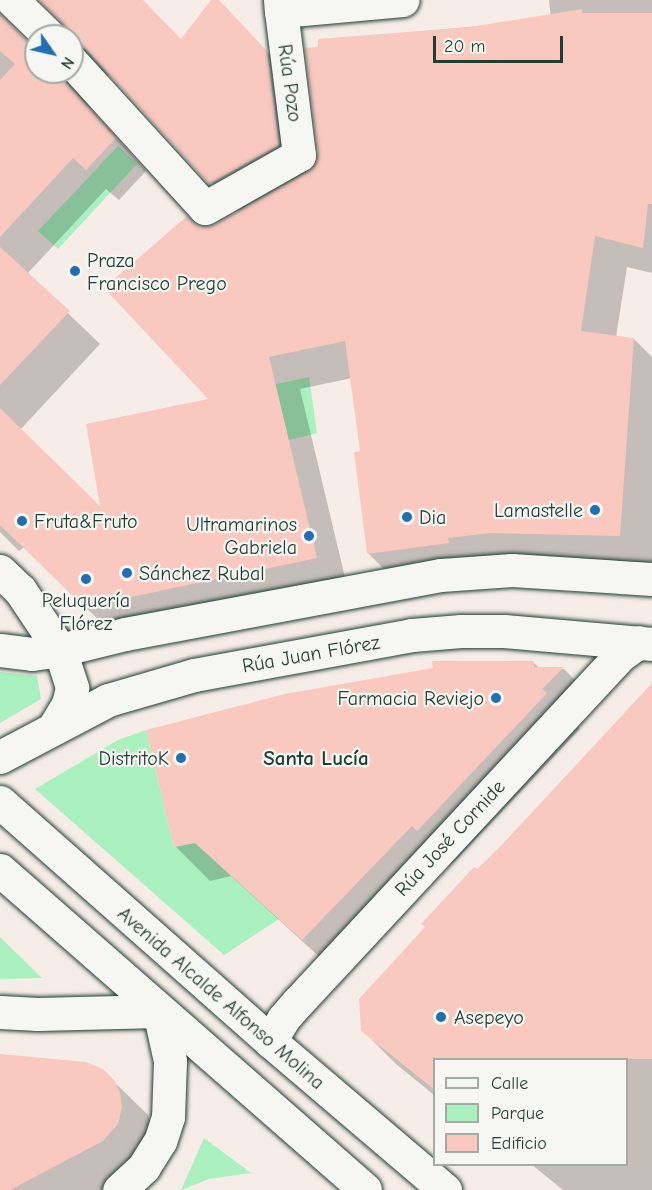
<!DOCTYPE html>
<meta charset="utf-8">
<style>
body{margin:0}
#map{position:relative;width:652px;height:1190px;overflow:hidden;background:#f7ede8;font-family:"Comic Neue",sans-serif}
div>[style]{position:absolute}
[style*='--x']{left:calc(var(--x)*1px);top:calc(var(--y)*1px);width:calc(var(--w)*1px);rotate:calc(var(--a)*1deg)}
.green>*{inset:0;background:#aaf1bf}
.shadow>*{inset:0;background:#0003}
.building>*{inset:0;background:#f9c9c0}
.roads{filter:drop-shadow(0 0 2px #1f3d34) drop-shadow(0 0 2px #1f3d34)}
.pedestrian>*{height:33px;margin:-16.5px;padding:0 16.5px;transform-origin:16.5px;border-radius:16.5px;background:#f6f6f2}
.minor>*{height:33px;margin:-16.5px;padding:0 16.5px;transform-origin:16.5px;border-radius:16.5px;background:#f6f6f2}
.secondary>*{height:33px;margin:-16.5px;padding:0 16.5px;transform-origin:16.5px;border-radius:16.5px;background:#f6f6f2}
.trunk>*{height:33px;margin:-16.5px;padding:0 16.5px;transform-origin:16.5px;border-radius:16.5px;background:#f6f6f2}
.dots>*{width:16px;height:16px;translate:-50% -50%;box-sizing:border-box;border:3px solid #f6f6f2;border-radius:50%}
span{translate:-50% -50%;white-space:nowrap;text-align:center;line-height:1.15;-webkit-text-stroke:4.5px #f6f6f2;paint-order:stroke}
.street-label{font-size:20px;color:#1f3d34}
.poi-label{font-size:20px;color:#1f3d34}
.left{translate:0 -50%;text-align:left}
.right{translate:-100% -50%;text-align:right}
.neighbourhood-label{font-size:21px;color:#1f3d34;font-weight:700}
.legend{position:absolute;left:433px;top:1058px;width:195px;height:108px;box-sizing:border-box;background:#f6f6f2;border:2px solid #a0aca6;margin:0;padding:8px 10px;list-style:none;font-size:18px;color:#1f3d34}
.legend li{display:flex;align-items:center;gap:12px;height:30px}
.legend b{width:30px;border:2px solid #a0aca6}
.north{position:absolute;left:24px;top:24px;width:60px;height:60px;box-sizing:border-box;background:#f6f6f2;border:2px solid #a0aca6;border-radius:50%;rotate:124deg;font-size:16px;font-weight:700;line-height:24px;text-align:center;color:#1f3d34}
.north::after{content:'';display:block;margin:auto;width:21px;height:27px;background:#1f6fb2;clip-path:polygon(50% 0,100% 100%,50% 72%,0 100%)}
.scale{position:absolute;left:433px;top:36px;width:130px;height:27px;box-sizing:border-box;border:3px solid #1f3d34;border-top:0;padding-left:8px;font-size:18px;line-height:21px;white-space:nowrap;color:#1f3d34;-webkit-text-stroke:4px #f6f6f2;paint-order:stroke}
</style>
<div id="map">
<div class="green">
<div style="clip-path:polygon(118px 146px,137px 164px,58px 249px,38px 231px)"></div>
<div style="clip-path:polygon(309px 377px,317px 433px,281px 442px,268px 386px)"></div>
<div style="clip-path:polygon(0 672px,37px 676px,41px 699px,0 723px)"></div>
<div style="clip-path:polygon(146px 730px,174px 847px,195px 843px,279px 919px,224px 955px,35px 789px,118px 740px)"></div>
<div style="clip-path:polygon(0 937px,42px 978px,0 979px)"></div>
<div style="clip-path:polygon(204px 1138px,251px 1173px,209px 1179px,181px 1190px)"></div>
</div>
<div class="shadow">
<div style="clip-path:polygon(41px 0,91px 0,140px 55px,260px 45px,297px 83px,309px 173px,317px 165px,319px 153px,320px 41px,551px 19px,549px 0,652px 0,652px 273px,627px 267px,616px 337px,634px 339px,652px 357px,652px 567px,400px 585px,368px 553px,361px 452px,352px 378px,300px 389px,348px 590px,112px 633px,24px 547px,19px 551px,0 532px,0 14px,36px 51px,36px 72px,72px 72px,90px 108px,146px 171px,119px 200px,106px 189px,27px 274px,100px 344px,20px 430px,102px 510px,211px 400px,198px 227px,214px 226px,239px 212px,110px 75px,97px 76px,72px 51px,72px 36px,68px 36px,65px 24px)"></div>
<div style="clip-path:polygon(533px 662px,540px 669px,564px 669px,598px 703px,575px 724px,580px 729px,452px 864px,447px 859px,338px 974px,231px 876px,210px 881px,176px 847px)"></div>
<div style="clip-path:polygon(652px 690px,652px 1190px,563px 1190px,531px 1164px,626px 1164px,626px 1060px,434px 1060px,434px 1095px,396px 1064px,363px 1031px,477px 871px)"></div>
<div style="clip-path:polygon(0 1056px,102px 1070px,148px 1115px,154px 1140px,103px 1190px,0 1190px)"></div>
</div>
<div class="building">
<div style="clip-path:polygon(39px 0,143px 0,181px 39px,211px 0,219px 0,267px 51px,279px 145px,209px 184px,86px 49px,72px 44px,72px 36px,67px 36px,62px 23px)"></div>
<div style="clip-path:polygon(582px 9px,582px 13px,652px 13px,652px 204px,648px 204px,643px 248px,595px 236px,581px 331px,634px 338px,620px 536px,490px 533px,448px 538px,449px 543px,367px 554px,354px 452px,360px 451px,345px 341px,269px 357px,317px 558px,93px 605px,79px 602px,0 525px,0 408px,100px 506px,86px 424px,208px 399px,104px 288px,187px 216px,198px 226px,214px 225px,308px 171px,315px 164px,318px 153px,305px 48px,318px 47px,318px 39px,470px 27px)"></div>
<div style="clip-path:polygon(0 14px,36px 50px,36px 72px,57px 72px,116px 138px,86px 170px,73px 158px,0 237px,0 80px,15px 64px,0 51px)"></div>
<div style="clip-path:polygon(0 247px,70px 311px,0 385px)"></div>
<div style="clip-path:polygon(432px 661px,534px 661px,534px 667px,564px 667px,542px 689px,547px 693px,417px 831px,412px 826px,302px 940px,195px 843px,174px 847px,146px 730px,285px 694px,433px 668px)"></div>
<div style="clip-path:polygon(652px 683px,652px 1059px,435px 1059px,435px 1090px,361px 1031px,359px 999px,425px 927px,421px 924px,474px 867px,477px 869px,500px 847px)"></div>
<div style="clip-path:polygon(0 1054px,86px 1062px,103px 1069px,115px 1081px,120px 1093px,122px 1107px,118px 1124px,103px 1141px,10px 1190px,0 1190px)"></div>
</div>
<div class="roads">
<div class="pedestrian">
<div style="--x:12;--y:0;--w:52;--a:44.2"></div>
<div style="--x:72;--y:62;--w:197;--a:47.7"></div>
<div style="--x:205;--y:208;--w:108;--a:-29.4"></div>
<div style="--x:299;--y:155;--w:145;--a:-97.1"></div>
</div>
<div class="minor">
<div style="--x:280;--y:0;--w:11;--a:85"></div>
<div style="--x:281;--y:11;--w:122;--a:-5.2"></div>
<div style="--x:0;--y:571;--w:28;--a:44"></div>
<div style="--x:20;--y:590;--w:72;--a:56.3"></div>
<div style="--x:60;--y:650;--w:40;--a:72"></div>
<div style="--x:72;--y:688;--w:16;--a:104"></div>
<div style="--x:68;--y:704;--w:26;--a:121"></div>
<div style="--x:0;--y:757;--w:122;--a:-27.8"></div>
<div style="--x:108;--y:700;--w:90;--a:-16.2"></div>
<div style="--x:194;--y:675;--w:222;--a:-10.4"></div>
<div style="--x:412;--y:635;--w:49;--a:-4.7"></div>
<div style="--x:461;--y:631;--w:43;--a:0"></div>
<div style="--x:504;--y:631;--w:149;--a:5"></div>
<div style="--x:0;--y:1012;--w:38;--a:3"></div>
<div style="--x:38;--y:1014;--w:121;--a:-1.4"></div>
<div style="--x:159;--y:1011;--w:51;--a:77.6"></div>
<div style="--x:170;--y:1061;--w:56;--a:92"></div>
<div style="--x:168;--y:1117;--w:25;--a:108"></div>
<div style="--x:160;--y:1141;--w:31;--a:122"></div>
<div style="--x:144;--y:1167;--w:34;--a:137"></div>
<div style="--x:270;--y:1041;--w:26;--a:-59"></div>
<div style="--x:283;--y:1019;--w:23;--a:-49"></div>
<div style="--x:298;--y:1002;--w:472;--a:-47.1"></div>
<div style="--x:619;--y:656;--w:24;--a:-35"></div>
</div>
<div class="secondary">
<div style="--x:0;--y:650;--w:32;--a:7"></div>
<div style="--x:32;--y:654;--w:28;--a:-8"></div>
<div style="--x:60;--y:650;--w:67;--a:-13.8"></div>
<div style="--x:125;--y:634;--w:321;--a:-10.6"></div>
<div style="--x:441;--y:575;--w:71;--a:-4"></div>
<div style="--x:512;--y:570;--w:140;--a:3.7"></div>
</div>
<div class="trunk">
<div style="--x:0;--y:802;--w:361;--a:41.5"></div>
<div style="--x:270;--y:1041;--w:230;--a:40.4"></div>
<div style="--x:0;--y:870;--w:485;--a:41.2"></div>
</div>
</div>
<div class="dots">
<div style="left:75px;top:271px;background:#1f6fb2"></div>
<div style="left:595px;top:510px;background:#1f6fb2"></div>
<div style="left:407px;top:517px;background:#1f6fb2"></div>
<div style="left:22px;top:521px;background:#1f6fb2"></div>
<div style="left:309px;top:536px;background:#1f6fb2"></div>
<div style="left:127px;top:573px;background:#1f6fb2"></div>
<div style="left:86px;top:579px;background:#1f6fb2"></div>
<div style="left:496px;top:698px;background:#1f6fb2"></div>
<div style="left:181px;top:758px;background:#1f6fb2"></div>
<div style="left:441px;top:1017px;background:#1f6fb2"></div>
</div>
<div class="street-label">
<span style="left:290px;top:83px;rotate:82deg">Rúa Pozo</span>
<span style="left:311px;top:654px;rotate:-10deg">Rúa Juan Flórez</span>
<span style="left:450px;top:838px;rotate:-47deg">Rúa José Cornide</span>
<span style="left:221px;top:998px;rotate:41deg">Avenida Alcalde Alfonso Molina</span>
</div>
<div class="poi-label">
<span class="left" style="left:87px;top:272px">Praza<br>Francisco Prego</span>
<span class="right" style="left:583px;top:510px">Lamastelle</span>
<span class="left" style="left:419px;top:517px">Dia</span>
<span class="left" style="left:34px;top:521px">Fruta&amp;Fruto</span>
<span class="right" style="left:297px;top:536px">Ultramarinos<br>Gabriela</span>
<span class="left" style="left:139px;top:573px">Sánchez Rubal</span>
<span style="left:86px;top:612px">Peluquería<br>Flórez</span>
<span class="right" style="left:484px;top:698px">Farmacia Reviejo</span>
<span class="right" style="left:169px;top:758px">DistritoK</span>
<span class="left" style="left:454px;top:1017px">Asepeyo</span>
</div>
<div class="neighbourhood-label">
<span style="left:316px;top:758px">Santa Lucía</span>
</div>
<ul class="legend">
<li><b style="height:8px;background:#f6f6f2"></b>Calle</li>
<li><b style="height:16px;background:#aaf1bf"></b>Parque</li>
<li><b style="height:16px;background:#f9c9c0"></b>Edificio</li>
</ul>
<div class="north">N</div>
<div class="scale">20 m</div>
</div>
